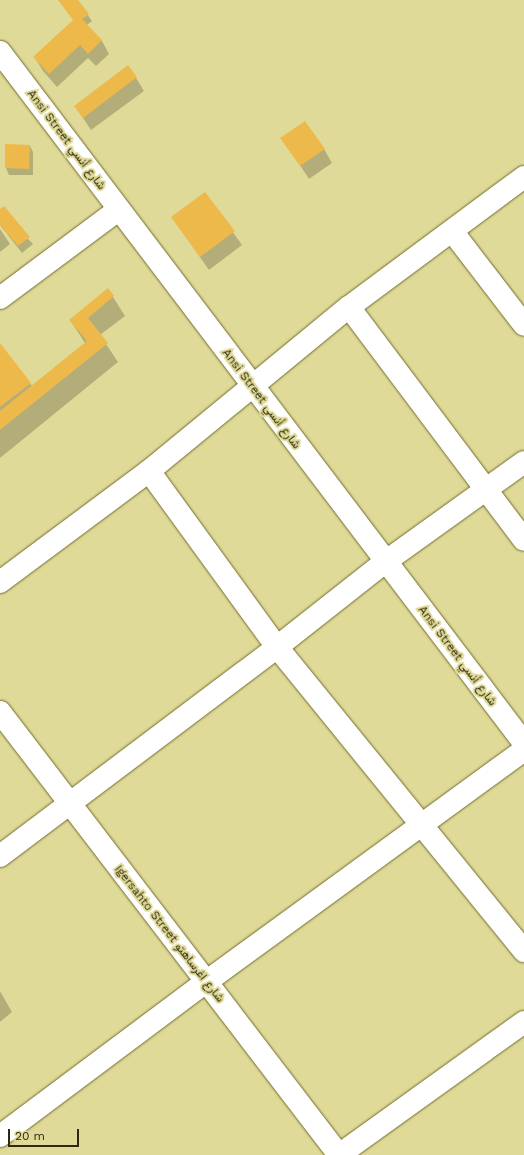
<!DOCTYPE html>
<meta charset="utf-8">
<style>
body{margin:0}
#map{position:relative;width:524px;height:1155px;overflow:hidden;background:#e0da98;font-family:"Work Sans",Vazirmatn,sans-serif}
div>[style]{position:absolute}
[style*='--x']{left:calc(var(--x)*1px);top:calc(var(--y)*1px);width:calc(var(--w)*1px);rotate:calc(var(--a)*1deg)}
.shadow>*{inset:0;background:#0003}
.building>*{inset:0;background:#ecb94a}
.roads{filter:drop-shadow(0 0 1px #726c2d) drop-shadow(0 0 1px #726c2d)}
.minor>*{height:22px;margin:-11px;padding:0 11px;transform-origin:11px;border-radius:11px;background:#fff}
span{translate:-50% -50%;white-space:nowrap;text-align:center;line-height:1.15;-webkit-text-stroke:4px #e0da98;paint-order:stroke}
.street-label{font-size:12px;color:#2c290e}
.scale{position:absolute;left:8px;top:1129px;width:71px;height:18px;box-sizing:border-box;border:2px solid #2c290e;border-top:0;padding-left:5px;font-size:12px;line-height:14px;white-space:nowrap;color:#2c290e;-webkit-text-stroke:3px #e0da98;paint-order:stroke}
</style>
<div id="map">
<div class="shadow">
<div style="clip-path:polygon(61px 0,77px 0,92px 21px,87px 25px,102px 41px,109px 54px,96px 66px,88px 58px,57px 87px,43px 71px,35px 58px,74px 20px)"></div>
<div style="clip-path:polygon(136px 78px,144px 91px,91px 130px,75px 106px)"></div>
<div style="clip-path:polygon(282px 138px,324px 149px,332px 163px,309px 179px)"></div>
<div style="clip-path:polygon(6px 145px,30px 146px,33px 152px,33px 175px,9px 175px,6px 168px)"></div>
<div style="clip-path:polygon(205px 193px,242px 245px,209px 270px,172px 217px)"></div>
<div style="clip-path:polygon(0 210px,33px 244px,22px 253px,0 225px)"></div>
<div style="clip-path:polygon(0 229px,10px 244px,0 252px)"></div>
<div style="clip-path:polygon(108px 289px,125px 316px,100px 335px,118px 362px,0 458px,0 345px,32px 386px,85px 343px,70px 320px)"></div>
<div style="clip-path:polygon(0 991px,12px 1012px,0 1022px)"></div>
</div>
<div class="building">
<div style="clip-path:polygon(58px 0,78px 0,89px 14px,82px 19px,102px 40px,88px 54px,80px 45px,49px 74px,33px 57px,73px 20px)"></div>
<div style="clip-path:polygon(128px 65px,137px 77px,83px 118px,74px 106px)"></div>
<div style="clip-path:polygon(305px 121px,325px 149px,300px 166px,280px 138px)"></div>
<div style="clip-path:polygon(5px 144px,30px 145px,29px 169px,5px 168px)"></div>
<div style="clip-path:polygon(205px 192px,235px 231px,200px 257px,171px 217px)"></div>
<div style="clip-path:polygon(4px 206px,30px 237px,18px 246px,0 225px,0 209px)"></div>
<div style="clip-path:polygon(108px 288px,114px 296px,88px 318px,108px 343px,0 430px,0 411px,87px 341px,69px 320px)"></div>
<div style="clip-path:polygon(0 343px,31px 383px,0 407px)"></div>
</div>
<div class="roads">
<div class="minor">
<div style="--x:0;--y:52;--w:867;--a:52.83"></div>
<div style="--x:452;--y:231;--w:118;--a:52.5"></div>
<div style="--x:0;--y:298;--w:147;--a:-36.7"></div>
<div style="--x:349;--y:307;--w:291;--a:53.1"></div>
<div style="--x:149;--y:471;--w:218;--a:54"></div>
<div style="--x:277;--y:647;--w:392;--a:50.9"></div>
<div style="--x:0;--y:582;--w:186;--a:-36.7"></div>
<div style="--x:149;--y:471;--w:259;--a:-39.4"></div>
<div style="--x:349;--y:307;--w:218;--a:-36.6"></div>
<div style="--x:0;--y:712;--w:558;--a:52.58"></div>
<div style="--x:0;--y:856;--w:347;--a:-37"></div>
<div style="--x:277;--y:647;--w:137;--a:-38.2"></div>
<div style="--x:385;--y:562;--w:171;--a:-35.7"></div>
<div style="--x:0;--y:1136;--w:257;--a:-36.8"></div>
<div style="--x:206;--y:982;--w:394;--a:-36.1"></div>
<div style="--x:339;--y:1155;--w:228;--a:-35.7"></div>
</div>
</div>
<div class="street-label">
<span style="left:66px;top:140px;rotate:53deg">Ansi Street شارع أنسي</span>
<span style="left:261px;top:399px;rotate:53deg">Ansi Street شارع أنسي</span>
<span style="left:457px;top:656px;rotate:53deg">Ansi Street شارع أنسي</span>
<span style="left:169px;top:934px;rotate:52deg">Igersahto Street شارع اغرساهتو</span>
</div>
<div class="scale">20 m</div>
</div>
